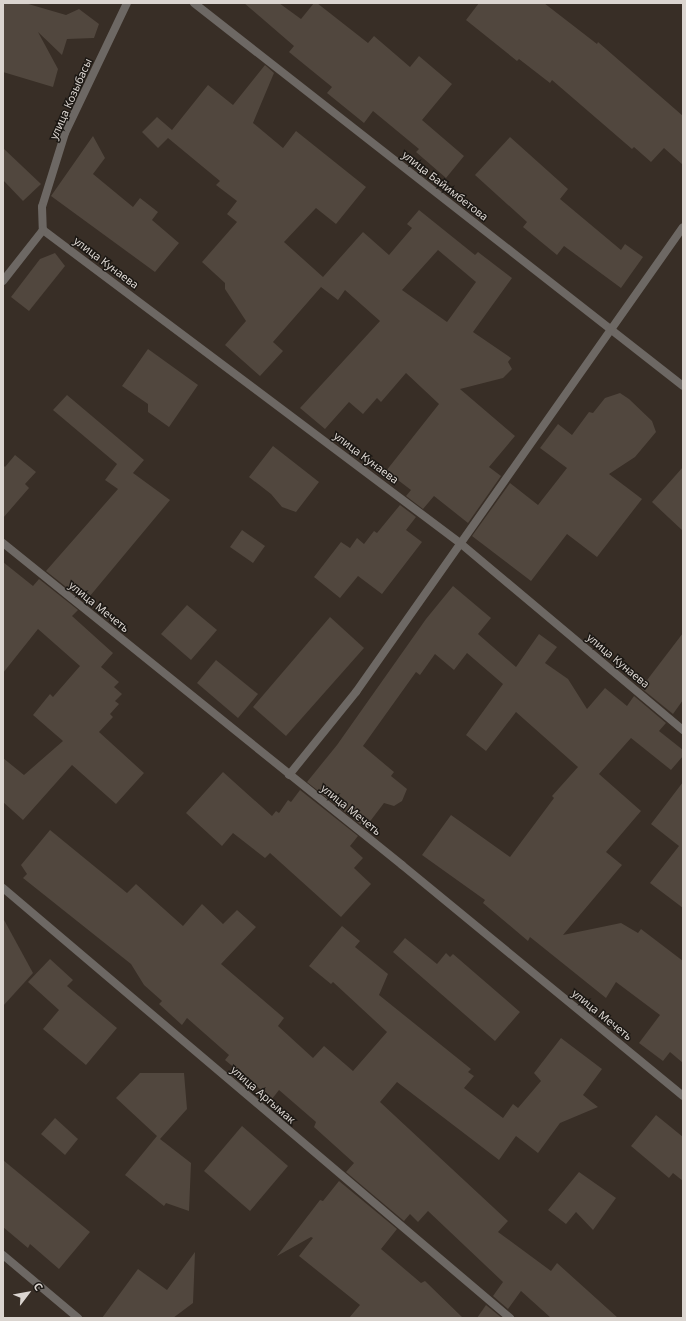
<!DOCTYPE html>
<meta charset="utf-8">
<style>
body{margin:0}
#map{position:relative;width:686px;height:1321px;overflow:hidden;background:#382e26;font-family:"Noto Sans",sans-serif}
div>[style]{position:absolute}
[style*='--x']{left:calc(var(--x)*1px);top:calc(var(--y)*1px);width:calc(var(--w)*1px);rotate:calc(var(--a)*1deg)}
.building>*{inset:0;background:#51473e}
.minor>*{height:8px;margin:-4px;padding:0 4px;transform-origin:4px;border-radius:4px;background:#6d6864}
span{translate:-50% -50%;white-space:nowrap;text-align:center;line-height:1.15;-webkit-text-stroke:3px #1c1814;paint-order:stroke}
.street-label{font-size:11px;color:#dbd5d0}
.frame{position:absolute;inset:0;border:4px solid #dbd5d0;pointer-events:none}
.north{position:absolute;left:8px;top:1273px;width:40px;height:40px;-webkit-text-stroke:3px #1c1814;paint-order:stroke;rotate:58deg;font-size:11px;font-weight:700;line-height:16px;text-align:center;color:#dbd5d0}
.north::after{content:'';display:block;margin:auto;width:14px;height:18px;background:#dbd5d0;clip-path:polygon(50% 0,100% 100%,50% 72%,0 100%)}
</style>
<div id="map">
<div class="building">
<div style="clip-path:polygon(3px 3px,25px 3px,66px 15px,79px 9px,99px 24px,94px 38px,67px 39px,62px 55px,38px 32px,58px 69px,53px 87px,3px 72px)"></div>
<div style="clip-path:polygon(244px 3px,279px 3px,301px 19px,314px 3px,317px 3px,368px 43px,374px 36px,410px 67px,419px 56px,452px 84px,422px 120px,464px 156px,446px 178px,416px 152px,419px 149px,373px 111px,364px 123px,327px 93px,332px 87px,289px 52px,294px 46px)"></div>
<div style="clip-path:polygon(479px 3px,544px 3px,597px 44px,598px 42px,683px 116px,683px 165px,664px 148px,651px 162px,634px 147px,632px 149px,552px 80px,550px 83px,519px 59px,517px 61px,466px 20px)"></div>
<div style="clip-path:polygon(evenodd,265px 65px,274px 73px,253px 123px,283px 148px,296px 131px,366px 187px,336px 224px,316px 208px,284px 242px,323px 277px,363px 232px,389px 255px,412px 228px,407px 224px,419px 210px,475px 255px,478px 252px,512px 278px,473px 332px,511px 358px,508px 362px,512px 369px,503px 378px,460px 389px,515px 436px,489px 467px,501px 476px,468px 523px,434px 496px,423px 509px,406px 496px,411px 490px,386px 471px,439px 404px,406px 373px,381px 402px,377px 398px,363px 414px,349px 402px,325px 429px,300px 408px,380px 321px,345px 290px,338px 300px,321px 287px,273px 342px,283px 351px,260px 376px,225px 345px,246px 321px,225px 289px,225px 283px,202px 262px,237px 222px,227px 214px,237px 201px,216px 185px,220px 181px,168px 138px,158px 148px,142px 132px,157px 117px,172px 130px,208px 85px,233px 105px,265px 65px,438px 250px,476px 282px,447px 322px,402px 290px,438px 250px)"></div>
<div style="clip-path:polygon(93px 136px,105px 158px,93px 174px,133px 207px,140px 198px,158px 212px,152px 220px,179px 243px,155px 272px,51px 196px)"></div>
<div style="clip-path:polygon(510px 137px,568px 189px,560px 199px,621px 250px,625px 244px,643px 257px,621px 288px,564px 246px,557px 255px,523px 227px,527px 222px,475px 175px)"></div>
<div style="clip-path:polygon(3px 148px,41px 184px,23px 201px,3px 180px)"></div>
<div style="clip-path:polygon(55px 253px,65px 266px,29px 311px,11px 297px,40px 259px)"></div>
<div style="clip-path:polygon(148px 349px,198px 385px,169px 427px,148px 412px,148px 404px,122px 386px)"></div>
<div style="clip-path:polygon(620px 393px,629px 399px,652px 421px,656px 432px,635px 457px,609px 474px,642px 499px,597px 557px,567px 534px,531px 581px,472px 536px,510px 483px,538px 505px,567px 468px,540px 448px,558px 424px,572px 435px,589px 412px,593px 413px,605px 398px)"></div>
<div style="clip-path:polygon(67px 395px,144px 460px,133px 473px,170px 500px,85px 602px,46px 571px,118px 489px,105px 480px,117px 464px,53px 410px)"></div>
<div style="clip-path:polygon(273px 446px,319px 482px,296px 512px,282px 507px,271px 494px,249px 477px)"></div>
<div style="clip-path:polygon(15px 455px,36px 472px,25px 484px,29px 488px,3px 518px,3px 465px,5px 467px)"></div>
<div style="clip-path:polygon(683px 467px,683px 531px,652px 502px)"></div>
<div style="clip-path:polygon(400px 505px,416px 517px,406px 530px,422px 542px,382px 594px,358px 576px,340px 598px,314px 577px,341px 542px,350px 548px,357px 538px,364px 544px,374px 531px,377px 533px)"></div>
<div style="clip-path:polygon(242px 530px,265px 546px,253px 563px,230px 547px)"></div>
<div style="clip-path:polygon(3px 562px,33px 586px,39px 579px,78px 610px,72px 616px,113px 653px,101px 667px,119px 682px,114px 687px,122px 694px,115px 701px,119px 704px,110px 714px,113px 717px,99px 732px,144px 773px,116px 804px,72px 765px,23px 820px,3px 802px,3px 758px,24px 775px,63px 741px,33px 715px,50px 694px,53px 697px,80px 666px,38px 629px,3px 673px)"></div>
<div style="clip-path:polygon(453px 586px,491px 618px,478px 634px,516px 667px,539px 634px,557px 647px,545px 663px,568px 679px,587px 709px,605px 688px,627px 706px,634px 696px,666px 723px,659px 731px,683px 750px,683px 756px,671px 770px,631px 738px,599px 774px,641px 811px,606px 852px,622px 865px,563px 935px,621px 923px,638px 933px,641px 929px,683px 961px,683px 1063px,670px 1052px,663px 1061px,639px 1043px,660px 1015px,616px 982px,606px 998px,530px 937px,528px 941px,483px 903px,485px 900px,422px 855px,451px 815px,510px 857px,554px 798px,552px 796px,578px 767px,516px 712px,486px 751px,466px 735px,503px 684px,467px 653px,454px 670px,435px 654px,420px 675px,416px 672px,363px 746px,394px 772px,391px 776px,407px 789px,402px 801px,394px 806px,384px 803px,365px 828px,307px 782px,337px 745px,426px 619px)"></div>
<div style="clip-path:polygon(187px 605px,217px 630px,191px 660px,161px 634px)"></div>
<div style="clip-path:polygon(330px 617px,364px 648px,286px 736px,253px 707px)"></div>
<div style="clip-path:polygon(683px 633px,683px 700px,673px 714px,641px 688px)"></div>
<div style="clip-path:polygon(216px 660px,258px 694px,238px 718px,197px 683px)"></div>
<div style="clip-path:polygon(223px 772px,272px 816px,276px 811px,279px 813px,288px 800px,291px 802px,300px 790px,358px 836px,350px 846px,363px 858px,354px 868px,371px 884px,341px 917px,270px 853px,265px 858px,233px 833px,222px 846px,186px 813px)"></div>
<div style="clip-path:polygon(683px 782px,683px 908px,650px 883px,679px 846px,651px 824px)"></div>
<div style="clip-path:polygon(50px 830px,127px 893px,136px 884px,183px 926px,202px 904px,223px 924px,237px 910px,256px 927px,221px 964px,284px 1018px,278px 1026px,313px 1058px,324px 1046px,353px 1071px,387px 1032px,333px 982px,331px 984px,309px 966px,342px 926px,360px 941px,355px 947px,388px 974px,379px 995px,471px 1069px,468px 1072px,474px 1076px,464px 1088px,503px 1118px,513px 1104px,518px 1108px,541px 1081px,534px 1073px,561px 1038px,602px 1069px,583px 1095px,598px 1107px,560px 1123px,538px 1153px,516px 1136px,499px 1160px,397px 1082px,380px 1102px,508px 1221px,498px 1232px,551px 1271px,557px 1263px,618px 1318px,551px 1318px,521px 1291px,508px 1309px,493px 1296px,503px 1282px,428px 1211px,418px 1222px,410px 1214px,404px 1221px,346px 1172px,354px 1163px,314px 1127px,316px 1122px,279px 1090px,272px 1099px,225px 1060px,229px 1055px,187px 1018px,182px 1025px,159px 1004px,162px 1001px,144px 985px,131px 964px,23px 878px,27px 874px,21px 865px)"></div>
<div style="clip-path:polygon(3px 918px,33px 973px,3px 1006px)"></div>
<div style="clip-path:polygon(405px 938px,437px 964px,446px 953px,450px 957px,453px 954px,520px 1012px,495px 1041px,393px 952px)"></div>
<div style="clip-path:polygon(50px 959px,73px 980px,67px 986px,117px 1028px,86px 1065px,43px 1029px,59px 1010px,28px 982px)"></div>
<div style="clip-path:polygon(140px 1073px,184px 1073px,187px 1109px,160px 1139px,191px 1163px,189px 1211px,166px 1203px,164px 1206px,125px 1175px,157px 1136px,116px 1098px)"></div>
<div style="clip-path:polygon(656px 1115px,683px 1137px,683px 1181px,673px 1173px,669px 1178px,631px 1146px)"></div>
<div style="clip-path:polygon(55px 1118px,78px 1139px,65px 1155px,41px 1134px)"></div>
<div style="clip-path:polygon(242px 1126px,288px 1166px,250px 1211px,204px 1171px)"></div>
<div style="clip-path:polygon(3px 1160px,90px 1232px,59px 1269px,30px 1244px,28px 1248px,3px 1227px)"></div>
<div style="clip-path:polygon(579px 1172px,616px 1198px,593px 1230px,576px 1212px,566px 1224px,548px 1210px)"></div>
<div style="clip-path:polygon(339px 1181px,397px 1229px,381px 1249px,421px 1283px,425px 1281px,463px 1318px,349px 1318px,360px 1305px,299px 1256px,313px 1238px,311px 1237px,277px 1256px,320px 1200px,323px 1201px)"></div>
<div style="clip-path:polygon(195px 1252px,193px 1303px,173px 1318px,102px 1318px,138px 1269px,167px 1290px)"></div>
<div style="clip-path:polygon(486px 1305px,502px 1318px,477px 1318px)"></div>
</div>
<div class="minor">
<div style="--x:127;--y:3;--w:144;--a:115.5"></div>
<div style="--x:65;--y:133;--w:77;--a:107.3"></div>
<div style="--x:42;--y:207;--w:23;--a:88"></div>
<div style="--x:43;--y:230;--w:521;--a:36.89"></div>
<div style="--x:460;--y:543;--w:291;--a:40"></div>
<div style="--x:194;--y:3;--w:621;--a:38.07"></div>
<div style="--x:3;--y:281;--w:65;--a:-51.9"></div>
<div style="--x:3;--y:543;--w:513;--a:38.9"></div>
<div style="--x:402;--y:865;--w:364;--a:39.4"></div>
<div style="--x:289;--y:775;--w:107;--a:-51.1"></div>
<div style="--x:356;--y:692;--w:568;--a:-54.88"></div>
<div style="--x:3;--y:888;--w:665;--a:40.3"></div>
<div style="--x:3;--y:1255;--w:98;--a:40"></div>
</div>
<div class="street-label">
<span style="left:71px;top:99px;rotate:-66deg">улица Козыбасы</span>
<span style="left:445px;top:186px;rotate:38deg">улица Байимбетова</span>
<span style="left:106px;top:263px;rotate:37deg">улица Кунаева</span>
<span style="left:366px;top:458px;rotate:37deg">улица Кунаева</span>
<span style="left:99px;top:607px;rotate:39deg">улица Мечеть</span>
<span style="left:618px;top:661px;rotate:40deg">улица Кунаева</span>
<span style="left:351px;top:810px;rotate:39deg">улица Мечеть</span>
<span style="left:602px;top:1015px;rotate:39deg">улица Мечеть</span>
<span style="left:263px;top:1095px;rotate:41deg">улица Аргымак</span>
</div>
<div class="frame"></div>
<div class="north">С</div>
</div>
